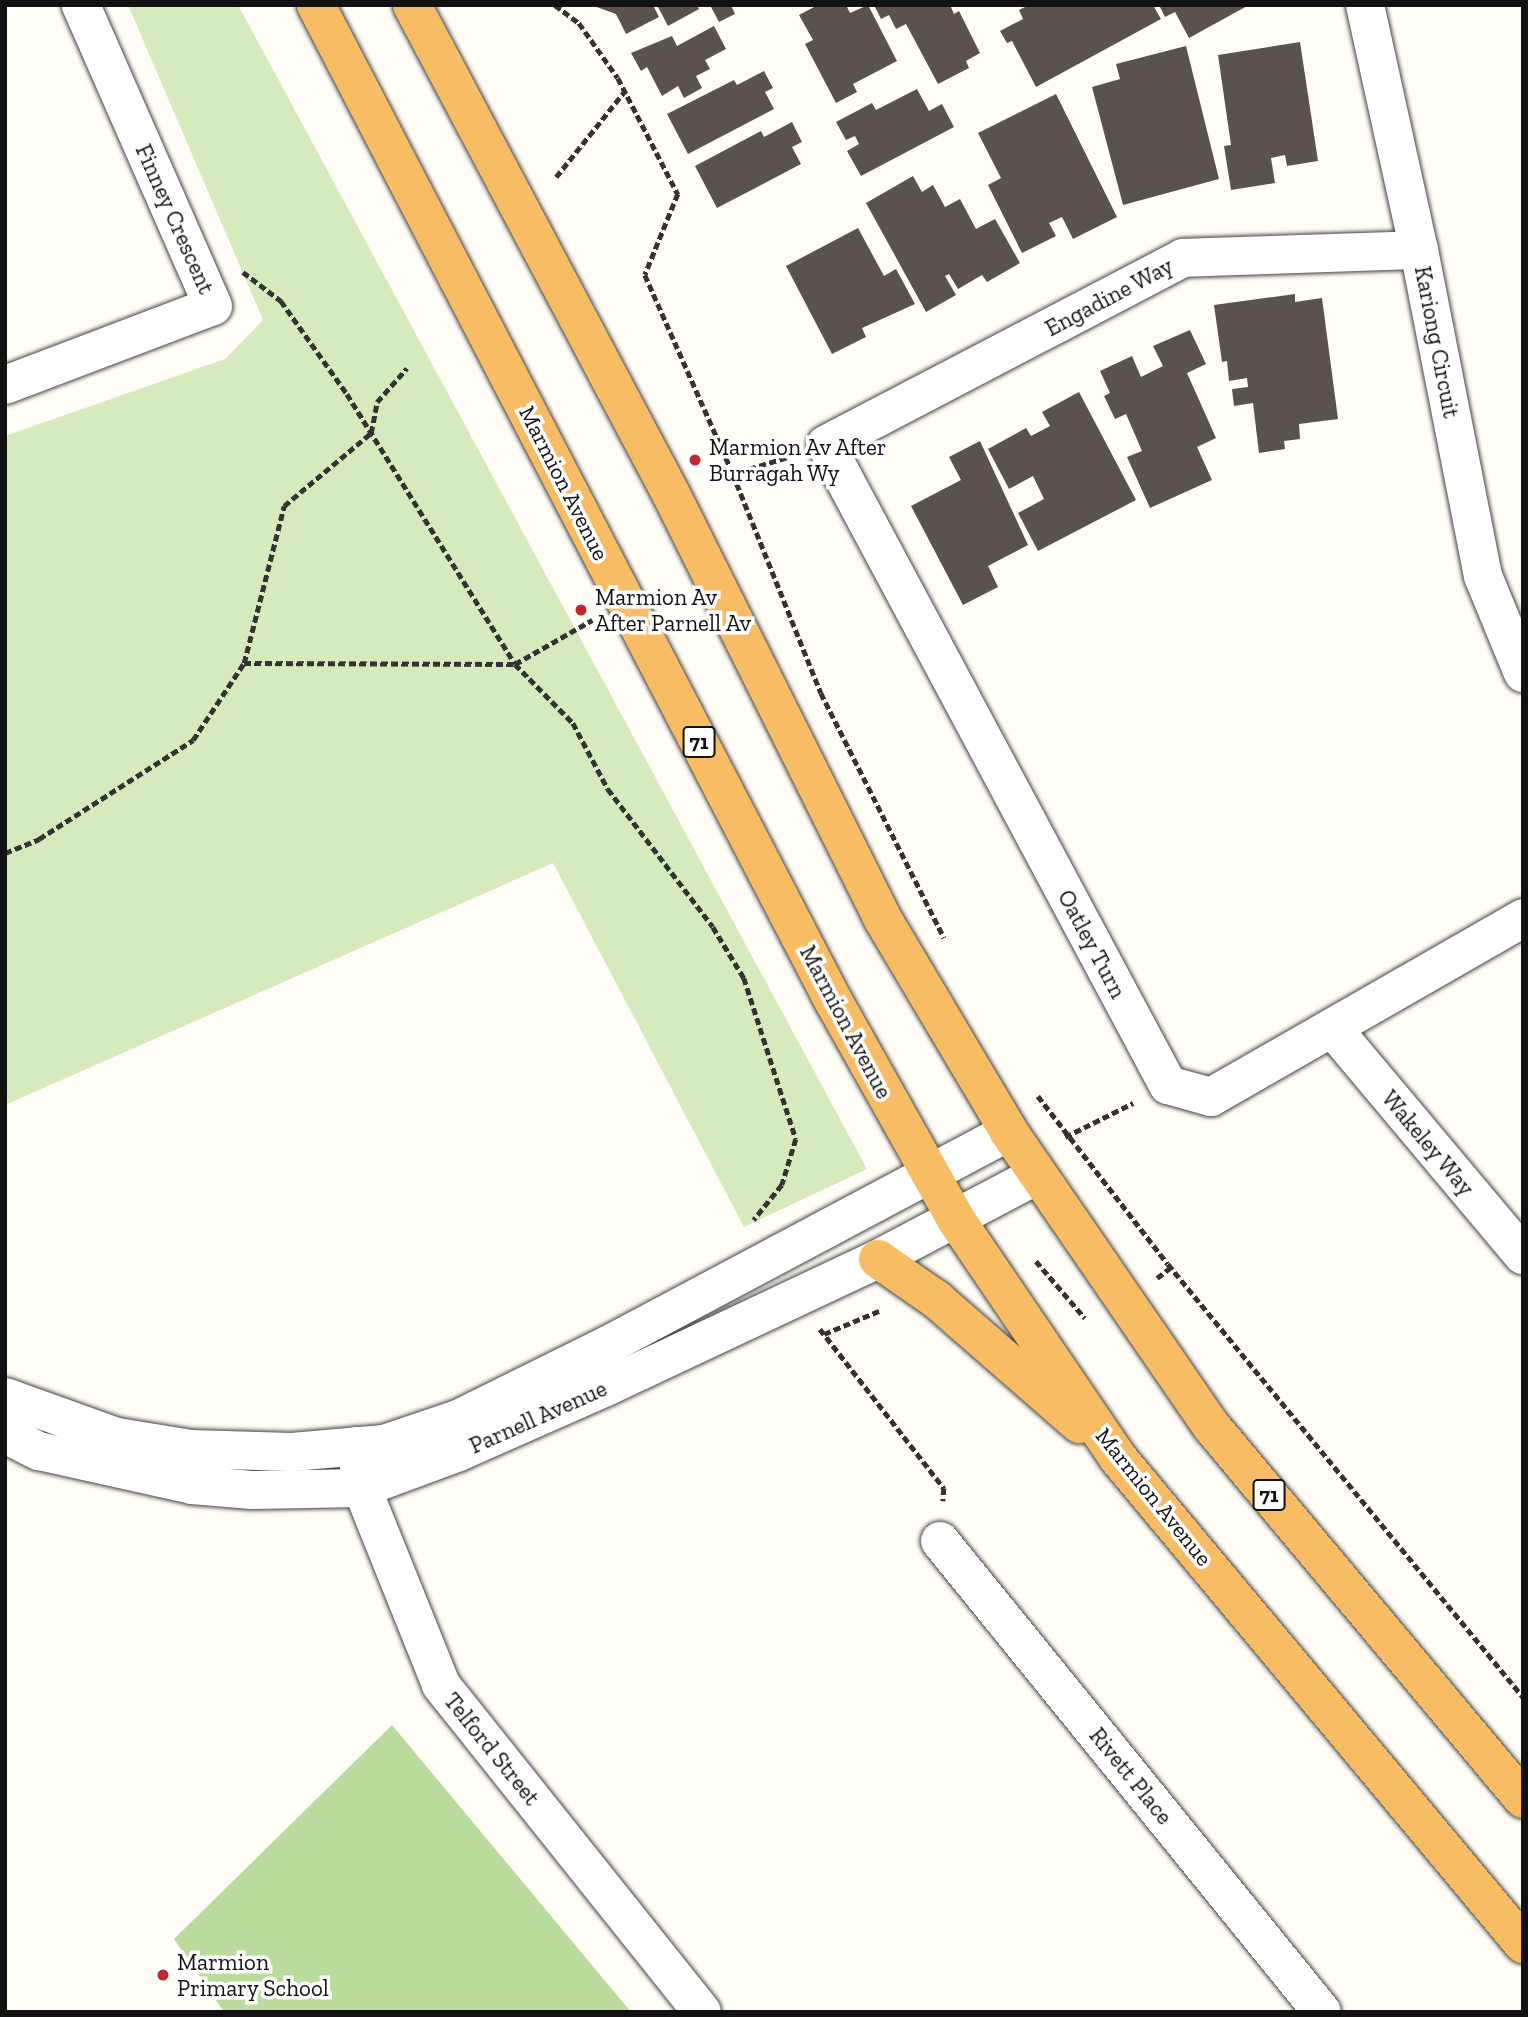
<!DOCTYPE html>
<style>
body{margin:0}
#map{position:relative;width:1528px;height:2017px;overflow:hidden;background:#fffdf5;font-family:"Zilla Slab",serif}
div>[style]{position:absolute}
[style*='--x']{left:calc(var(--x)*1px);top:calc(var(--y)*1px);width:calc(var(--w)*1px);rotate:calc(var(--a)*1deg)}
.green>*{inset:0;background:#d5ebbd}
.forest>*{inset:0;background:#b9dc9c}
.building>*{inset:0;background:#5a524d}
.path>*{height:4.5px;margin-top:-2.25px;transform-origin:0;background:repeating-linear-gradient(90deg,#333 0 7px,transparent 0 10.5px)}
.roads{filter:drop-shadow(0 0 2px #444) drop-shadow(0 0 2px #444)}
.minor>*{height:38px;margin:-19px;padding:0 19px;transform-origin:19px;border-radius:19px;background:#fff}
.tertiary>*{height:38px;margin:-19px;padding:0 19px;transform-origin:19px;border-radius:19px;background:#fff}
.trunk>*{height:38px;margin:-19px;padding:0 19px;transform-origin:19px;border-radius:19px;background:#f7bc64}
.dots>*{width:19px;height:19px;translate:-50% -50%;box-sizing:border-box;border:4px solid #fff;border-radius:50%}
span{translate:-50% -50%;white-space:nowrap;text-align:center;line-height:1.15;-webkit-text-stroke:7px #fff;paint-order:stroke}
.shield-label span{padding:2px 5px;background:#fff;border:2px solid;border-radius:5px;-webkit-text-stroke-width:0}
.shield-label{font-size:21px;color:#111;font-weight:700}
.street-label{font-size:23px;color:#111}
.poi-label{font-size:23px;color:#111}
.left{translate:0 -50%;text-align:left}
.frame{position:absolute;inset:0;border:7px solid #111;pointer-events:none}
</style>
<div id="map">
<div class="green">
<div style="clip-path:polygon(128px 5px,238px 5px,867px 1169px,744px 1227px,553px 863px,5px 1105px,5px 436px,225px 359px,263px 320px)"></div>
</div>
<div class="forest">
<div style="clip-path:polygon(392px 1725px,631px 2012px,224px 2012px,174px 1939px)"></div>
</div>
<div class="building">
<div style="clip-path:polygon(591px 5px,653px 5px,659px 17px,626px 34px,616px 14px)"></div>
<div style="clip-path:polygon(657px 5px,697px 5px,699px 9px,668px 26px)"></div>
<div style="clip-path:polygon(710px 5px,731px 5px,735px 14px,719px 22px)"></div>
<div style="clip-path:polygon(818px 5px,846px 5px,850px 13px,868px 5px,897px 61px,853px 84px,857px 92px,836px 103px,805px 44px,813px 40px,799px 15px)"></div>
<div style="clip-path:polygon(874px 5px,950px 5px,954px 14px,959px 11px,980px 53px,966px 61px,969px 68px,938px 84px,906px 24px,896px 29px,889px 15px,881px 19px)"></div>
<div style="clip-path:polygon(1029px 5px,1153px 5px,1161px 19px,1036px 87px,1012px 41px,1007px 43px,1000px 31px,1023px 19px,1019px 10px)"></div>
<div style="clip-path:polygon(1159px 5px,1249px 5px,1189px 38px,1175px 12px,1165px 17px)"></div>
<div style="clip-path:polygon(714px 26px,726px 49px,705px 60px,710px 69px,696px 76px,702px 88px,684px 98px,678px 86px,662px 96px,647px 67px,641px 71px,631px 53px,672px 36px,677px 46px)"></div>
<div style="clip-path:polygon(1300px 42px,1318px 161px,1287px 166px,1285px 155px,1271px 158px,1275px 183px,1231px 190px,1224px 146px,1231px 145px,1218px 55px)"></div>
<div style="clip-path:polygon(1186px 46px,1219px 179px,1123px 205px,1092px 87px,1120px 79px,1116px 64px)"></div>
<div style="clip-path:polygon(764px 71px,773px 88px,765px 92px,774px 109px,688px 154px,667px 114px,734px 80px,737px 85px)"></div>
<div style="clip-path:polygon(917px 89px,929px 111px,942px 104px,954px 127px,861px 176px,847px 151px,859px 144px,855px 136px,846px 140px,836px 122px,872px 103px,876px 110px)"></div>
<div style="clip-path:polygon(1056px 94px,1117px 217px,1073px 239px,1062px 217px,1049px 223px,1056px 236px,1022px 253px,988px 185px,1001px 178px,978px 133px)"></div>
<div style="clip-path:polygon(792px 122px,802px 142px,792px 147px,801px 164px,717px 208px,695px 166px,761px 131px,764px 137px)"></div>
<div style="clip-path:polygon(913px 176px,922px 192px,933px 185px,945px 207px,960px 199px,976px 229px,995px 219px,1020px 263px,987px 282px,982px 275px,958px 289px,949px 274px,945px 276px,956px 295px,926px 312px,866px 203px)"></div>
<div style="clip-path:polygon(858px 228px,884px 276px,896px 269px,915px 304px,862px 328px,866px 337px,832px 354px,786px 266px)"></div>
<div style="clip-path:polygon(1295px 294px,1295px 302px,1322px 298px,1338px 419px,1299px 424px,1300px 439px,1284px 441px,1285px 449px,1259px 453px,1253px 403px,1234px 406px,1232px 389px,1248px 387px,1247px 378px,1229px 381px,1227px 361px,1222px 362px,1214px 305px)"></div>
<div style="clip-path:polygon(1190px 330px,1206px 364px,1187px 373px,1216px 438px,1197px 447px,1212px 480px,1150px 508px,1127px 457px,1142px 451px,1126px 414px,1115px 419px,1104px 396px,1110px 393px,1100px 371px,1132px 356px,1141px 377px,1163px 366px,1153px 346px)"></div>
<div style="clip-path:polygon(1079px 392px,1136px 500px,1038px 551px,1018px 513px,1044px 499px,1033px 476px,1009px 489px,988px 449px,1026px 428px,1031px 436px,1050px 426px,1042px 412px)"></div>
<div style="clip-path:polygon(980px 441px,1028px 545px,988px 566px,998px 587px,963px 605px,911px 506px,961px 480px,949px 457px)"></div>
</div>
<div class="path">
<div style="--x:555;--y:5;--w:30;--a:37"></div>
<div style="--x:579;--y:23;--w:67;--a:54.7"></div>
<div style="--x:618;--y:78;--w:131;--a:62.7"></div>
<div style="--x:678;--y:194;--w:87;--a:112.2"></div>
<div style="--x:645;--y:275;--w:218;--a:66.1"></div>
<div style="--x:733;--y:474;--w:236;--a:68.1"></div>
<div style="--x:821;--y:693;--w:274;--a:63.3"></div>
<div style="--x:556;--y:177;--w:110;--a:-51.3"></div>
<div style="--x:243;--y:272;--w:48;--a:37.3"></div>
<div style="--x:281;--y:301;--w:114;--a:54.6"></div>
<div style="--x:347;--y:394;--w:318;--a:58.1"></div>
<div style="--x:515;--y:664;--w:83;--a:45.5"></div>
<div style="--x:573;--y:723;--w:75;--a:62.1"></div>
<div style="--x:608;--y:789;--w:173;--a:52.7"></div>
<div style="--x:713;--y:927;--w:60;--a:58.7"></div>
<div style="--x:744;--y:978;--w:169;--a:72.1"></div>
<div style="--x:796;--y:1139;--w:48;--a:106.9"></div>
<div style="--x:782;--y:1185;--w:45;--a:128.7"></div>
<div style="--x:709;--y:481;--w:83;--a:-16.9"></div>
<div style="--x:244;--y:663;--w:271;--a:0.2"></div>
<div style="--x:515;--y:664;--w:89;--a:-29.7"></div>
<div style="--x:5;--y:853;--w:37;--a:-22"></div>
<div style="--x:39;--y:839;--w:183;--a:-32.7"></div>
<div style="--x:193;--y:740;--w:92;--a:-56.5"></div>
<div style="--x:244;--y:663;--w:162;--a:-75.7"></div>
<div style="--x:284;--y:506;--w:114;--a:-40"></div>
<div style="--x:371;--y:433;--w:32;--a:-79"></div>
<div style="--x:377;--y:402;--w:45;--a:-48.6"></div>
<div style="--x:1038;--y:1096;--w:212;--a:52.3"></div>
<div style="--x:1168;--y:1264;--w:560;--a:50.65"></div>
<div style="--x:1065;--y:1137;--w:76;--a:-26.6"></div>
<div style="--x:1036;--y:1261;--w:75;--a:49.3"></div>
<div style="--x:1157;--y:1278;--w:18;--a:-38"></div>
<div style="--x:820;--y:1329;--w:202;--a:52.1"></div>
<div style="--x:944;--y:1488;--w:13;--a:94"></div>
<div style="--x:824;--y:1334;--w:62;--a:-22.8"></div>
</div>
<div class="roads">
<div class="minor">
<div style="--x:1365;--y:5;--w:251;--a:77.6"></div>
<div style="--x:1419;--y:250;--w:332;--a:78.9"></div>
<div style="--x:1483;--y:576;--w:105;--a:67.6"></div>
<div style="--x:1419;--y:250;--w:236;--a:178.1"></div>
<div style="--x:1183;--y:258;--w:403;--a:152.4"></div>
<div style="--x:826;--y:445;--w:726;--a:61.88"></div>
<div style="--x:1168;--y:1085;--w:45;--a:15.6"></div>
<div style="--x:1211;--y:1097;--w:360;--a:-29.8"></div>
<div style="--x:5;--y:385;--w:222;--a:-20.8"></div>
<div style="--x:213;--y:306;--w:329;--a:-113.7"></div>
<div style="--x:1334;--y:1030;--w:294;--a:50"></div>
<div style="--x:356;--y:1446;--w:42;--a:81.9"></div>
<div style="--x:362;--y:1488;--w:212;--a:68.1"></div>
<div style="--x:441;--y:1685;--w:418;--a:51.4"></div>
<div style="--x:940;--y:1541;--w:606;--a:50.96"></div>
</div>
<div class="tertiary">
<div style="--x:5;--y:1397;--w:119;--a:19.7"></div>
<div style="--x:117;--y:1437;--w:75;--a:9.2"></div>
<div style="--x:191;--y:1449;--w:101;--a:1.7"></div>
<div style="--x:292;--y:1452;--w:92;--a:-5"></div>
<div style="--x:384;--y:1444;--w:78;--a:-18.7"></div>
<div style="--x:458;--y:1419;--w:165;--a:-26.3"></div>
<div style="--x:606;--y:1346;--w:456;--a:-28"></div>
<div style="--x:5;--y:1434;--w:38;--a:27"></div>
<div style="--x:39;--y:1451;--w:157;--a:12.5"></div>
<div style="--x:192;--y:1485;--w:60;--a:4.8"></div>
<div style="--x:252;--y:1490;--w:110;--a:-1"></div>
<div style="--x:362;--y:1488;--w:103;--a:-20.4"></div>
<div style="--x:459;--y:1452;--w:161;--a:-23.9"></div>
<div style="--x:606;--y:1387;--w:301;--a:-25.2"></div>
<div style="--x:878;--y:1259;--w:180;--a:-27.8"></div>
</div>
<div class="trunk">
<div style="--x:316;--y:5;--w:1124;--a:62.55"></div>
<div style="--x:834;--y:1002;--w:248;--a:60.7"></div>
<div style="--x:955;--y:1218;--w:290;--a:55.8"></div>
<div style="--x:1118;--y:1458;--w:633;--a:50.19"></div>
<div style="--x:412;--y:5;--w:553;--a:62.09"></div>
<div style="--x:671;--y:494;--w:471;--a:63.5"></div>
<div style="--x:881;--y:916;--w:251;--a:59.3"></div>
<div style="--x:1009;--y:1132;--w:358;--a:55.5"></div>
<div style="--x:1212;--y:1427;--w:485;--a:50.1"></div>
<div style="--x:878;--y:1259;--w:72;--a:34.8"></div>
<div style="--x:937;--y:1300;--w:189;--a:41.1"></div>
</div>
</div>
<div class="dots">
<div style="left:695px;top:460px;background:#c4262e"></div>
<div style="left:581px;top:610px;background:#c4262e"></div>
<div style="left:163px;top:1975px;background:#c4262e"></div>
</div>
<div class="shield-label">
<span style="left:699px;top:742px">71</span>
<span style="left:1269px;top:1495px">71</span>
</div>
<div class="street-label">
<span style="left:175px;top:219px;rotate:66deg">Finney Crescent</span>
<span style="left:1109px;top:297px;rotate:-28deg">Engadine Way</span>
<span style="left:1437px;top:342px;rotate:79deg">Kariong Circuit</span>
<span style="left:564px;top:483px;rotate:63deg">Marmion Avenue</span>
<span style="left:1092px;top:944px;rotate:62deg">Oatley Turn</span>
<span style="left:846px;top:1022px;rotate:62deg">Marmion Avenue</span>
<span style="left:1428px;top:1143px;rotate:50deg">Wakeley Way</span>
<span style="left:538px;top:1417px;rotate:-24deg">Parnell Avenue</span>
<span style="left:1154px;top:1497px;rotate:51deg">Marmion Avenue</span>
<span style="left:492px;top:1749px;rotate:51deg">Telford Street</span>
<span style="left:1131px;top:1776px;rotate:51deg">Rivett Place</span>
</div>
<div class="poi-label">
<span class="left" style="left:709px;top:460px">Marmion Av After<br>Burragah Wy</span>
<span class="left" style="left:595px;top:610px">Marmion Av<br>After Parnell Av</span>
<span class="left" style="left:177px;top:1975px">Marmion<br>Primary School</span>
</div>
<div class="frame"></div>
</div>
